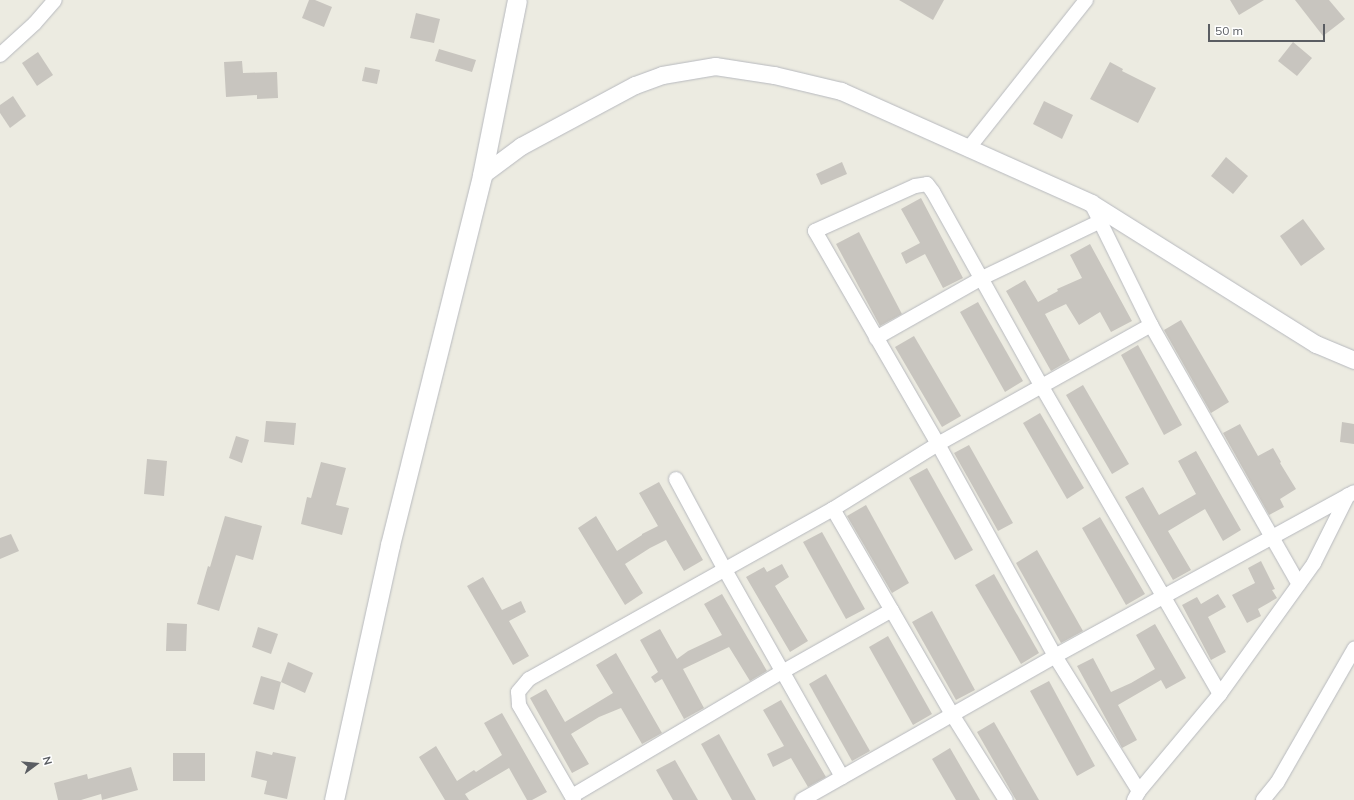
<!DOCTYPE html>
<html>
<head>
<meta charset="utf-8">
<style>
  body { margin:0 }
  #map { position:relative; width:1354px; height:800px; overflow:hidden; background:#ecebe1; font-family:Mulish,sans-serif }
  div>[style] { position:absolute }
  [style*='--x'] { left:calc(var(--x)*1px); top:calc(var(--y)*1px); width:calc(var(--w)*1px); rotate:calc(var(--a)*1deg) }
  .building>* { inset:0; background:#c8c5bf }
  .roads { filter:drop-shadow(0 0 1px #b7b9be) drop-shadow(0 0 1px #b7b9be) }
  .minor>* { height:14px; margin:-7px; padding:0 7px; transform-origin:7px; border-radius:7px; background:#fff }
  .tertiary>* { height:17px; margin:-8.5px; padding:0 8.5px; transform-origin:8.5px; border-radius:8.5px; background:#fff }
  .secondary>* { height:19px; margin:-9.5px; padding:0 9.5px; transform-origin:9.5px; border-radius:9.5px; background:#fff }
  span { translate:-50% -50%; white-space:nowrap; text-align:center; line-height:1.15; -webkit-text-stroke:3px #fff; paint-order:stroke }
  .north { position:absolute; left:16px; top:744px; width:40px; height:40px; -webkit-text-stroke:3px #fff; paint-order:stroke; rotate:74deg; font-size:11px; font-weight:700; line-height:16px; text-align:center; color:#5a5d62 }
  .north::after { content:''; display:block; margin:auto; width:14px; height:18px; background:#5a5d62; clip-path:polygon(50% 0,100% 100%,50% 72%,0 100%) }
  .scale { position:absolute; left:1208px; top:24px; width:117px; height:18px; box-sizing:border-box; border:2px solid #5a5d62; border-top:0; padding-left:5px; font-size:12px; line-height:14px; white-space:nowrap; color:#5a5d62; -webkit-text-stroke:3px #fff; paint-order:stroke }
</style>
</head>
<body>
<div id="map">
  <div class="building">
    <div style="clip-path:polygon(309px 0,315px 0,332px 7px,324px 27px,302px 18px)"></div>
    <div style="clip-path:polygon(899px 0,944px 0,933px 20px)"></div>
    <div style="clip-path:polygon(1230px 0,1264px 0,1239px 15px)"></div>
    <div style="clip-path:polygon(1295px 0,1329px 0,1345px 19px,1323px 36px)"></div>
    <div style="clip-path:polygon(416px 13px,440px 19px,434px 43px,410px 38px)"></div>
    <div style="clip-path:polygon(1293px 42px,1312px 58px,1297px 76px,1278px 61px)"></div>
    <div style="clip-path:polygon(439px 49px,476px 60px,472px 72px,435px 61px)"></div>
    <div style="clip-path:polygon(38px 52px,53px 75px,37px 86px,22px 63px)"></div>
    <div style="clip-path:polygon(242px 61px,243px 73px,277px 72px,278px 98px,257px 99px,257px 95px,226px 97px,224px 62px)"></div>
    <div style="clip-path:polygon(1110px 62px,1123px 69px,1122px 71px,1156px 88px,1138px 123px,1090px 99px)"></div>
    <div style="clip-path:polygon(365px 67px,380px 70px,377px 84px,362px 81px)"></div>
    <div style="clip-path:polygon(13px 96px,26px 116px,10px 128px,0 113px,0 105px)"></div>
    <div style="clip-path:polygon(1044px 101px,1073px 115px,1062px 139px,1033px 124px)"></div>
    <div style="clip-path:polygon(1226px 157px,1248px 176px,1233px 194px,1211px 176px)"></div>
    <div style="clip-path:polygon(842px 162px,847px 174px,821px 185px,816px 174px)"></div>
    <div style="clip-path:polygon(921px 198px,963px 278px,943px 288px,925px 254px,906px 264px,901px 253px,920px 243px,901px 209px)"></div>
    <div style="clip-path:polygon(1303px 219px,1325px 249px,1301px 266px,1280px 236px)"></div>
    <div style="clip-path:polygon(859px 232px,902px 314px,880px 326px,836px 244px)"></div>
    <div style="clip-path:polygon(1090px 244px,1132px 321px,1111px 332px,1100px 312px,1079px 325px,1066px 304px,1045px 314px,1070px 360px,1051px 371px,1006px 291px,1025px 280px,1038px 302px,1058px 291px,1057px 289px,1082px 278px,1070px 255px)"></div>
    <div style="clip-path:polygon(978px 302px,1023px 381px,1005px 392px,960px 312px)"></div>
    <div style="clip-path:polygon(1181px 320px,1229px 402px,1211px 413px,1164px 330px)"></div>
    <div style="clip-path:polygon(914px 336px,961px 416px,942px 427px,895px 347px)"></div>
    <div style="clip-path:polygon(1138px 345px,1182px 425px,1164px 435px,1121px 355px)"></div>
    <div style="clip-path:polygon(1083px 385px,1129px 464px,1112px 474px,1066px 395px)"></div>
    <div style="clip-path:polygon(1040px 413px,1084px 488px,1067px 499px,1023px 423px)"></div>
    <div style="clip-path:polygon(266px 421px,296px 423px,294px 445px,264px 442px)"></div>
    <div style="clip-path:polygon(1342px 422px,1354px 424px,1354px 444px,1340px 442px)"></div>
    <div style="clip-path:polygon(1240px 424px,1258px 456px,1273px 448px,1281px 462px,1280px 463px,1296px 489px,1280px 499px,1284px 507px,1269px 515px,1223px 433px)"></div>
    <div style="clip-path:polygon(236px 436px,249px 440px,242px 463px,229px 458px)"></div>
    <div style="clip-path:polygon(969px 445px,1013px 523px,998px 531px,954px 453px)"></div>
    <div style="clip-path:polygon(1196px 451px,1241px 530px,1223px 541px,1205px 509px,1168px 531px,1191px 570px,1173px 580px,1125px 497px,1143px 487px,1159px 515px,1196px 494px,1178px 461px)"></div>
    <div style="clip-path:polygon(147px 459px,167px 461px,164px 496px,144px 494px)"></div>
    <div style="clip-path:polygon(321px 462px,346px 468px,336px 505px,349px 508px,342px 535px,301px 524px,307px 497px,311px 498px)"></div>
    <div style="clip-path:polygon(927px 468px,973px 550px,955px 560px,909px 478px)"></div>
    <div style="clip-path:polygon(659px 482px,703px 560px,684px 571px,666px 540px,650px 548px,625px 564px,643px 593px,625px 605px,578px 528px,596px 516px,617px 551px,642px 535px,642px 534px,658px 526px,639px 493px)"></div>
    <div style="clip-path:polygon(866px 505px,909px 583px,892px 593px,847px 516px)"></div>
    <div style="clip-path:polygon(225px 516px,262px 526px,253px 560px,236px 555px,219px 611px,197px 604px,208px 566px,210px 567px)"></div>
    <div style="clip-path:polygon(1100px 517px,1145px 594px,1126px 605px,1082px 528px)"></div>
    <div style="clip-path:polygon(822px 532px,865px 609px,846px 619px,803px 542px)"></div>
    <div style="clip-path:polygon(11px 534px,19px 551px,0 559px,0 538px)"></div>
    <div style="clip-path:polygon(1037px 550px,1083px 631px,1061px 643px,1016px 563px)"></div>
    <div style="clip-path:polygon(1261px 561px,1275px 589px,1272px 590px,1277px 598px,1258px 609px,1261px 616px,1247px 623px,1232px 595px,1255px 583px,1248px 568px)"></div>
    <div style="clip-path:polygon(782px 564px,789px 577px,775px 586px,808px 641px,790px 652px,746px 577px,764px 567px,767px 572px)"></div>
    <div style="clip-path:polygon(994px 574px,1039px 653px,1021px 664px,975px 585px)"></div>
    <div style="clip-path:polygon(483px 577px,502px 610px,521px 601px,526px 612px,509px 621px,529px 656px,513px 665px,467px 586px)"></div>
    <div style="clip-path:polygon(722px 594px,767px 671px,750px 681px,729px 647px,683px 669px,704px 708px,684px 719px,662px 679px,655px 683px,651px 677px,658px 672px,640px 640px,660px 629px,677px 659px,688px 651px,722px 635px,704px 604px)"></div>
    <div style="clip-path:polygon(1218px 594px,1226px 607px,1208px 617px,1226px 652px,1211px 660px,1182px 605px,1197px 597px,1201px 604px)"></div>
    <div style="clip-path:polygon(932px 611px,975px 690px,956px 700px,912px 622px)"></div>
    <div style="clip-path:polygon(167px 623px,187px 624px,186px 651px,166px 651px)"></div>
    <div style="clip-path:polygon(1155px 624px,1186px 678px,1166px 689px,1161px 680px,1118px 705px,1137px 740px,1122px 748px,1077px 666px,1093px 658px,1111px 692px,1131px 683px,1155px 669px,1136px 635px)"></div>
    <div style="clip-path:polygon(258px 627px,278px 634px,271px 654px,252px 647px)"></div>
    <div style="clip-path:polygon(888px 636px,932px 714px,913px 725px,869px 647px)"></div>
    <div style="clip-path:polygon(616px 653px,662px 733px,642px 744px,621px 708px,599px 717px,571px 734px,589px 764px,572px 773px,530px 698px,546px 689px,565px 722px,613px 693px,596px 665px)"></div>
    <div style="clip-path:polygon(288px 662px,313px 673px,305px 693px,281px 682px)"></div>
    <div style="clip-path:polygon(826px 674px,870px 751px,852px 761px,809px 684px)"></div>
    <div style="clip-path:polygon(261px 676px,281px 682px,274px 710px,253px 704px)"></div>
    <div style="clip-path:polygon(1049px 681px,1095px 766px,1077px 776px,1030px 691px)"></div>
    <div style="clip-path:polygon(781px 700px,826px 777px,808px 787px,791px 758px,773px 767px,767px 754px,784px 746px,763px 710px)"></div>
    <div style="clip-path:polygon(502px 713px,547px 792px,532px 800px,527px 800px,509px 768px,465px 794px,469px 800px,445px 800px,419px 757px,436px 746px,457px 781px,474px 770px,476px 772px,502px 755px,484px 723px)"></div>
    <div style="clip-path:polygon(994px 722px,1039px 800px,1016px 800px,977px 732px)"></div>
    <div style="clip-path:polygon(719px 734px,756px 800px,732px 800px,701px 744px)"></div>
    <div style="clip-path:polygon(950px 748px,980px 800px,956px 800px,932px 759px)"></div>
    <div style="clip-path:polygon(256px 751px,272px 755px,273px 752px,296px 757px,287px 799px,264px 794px,267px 781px,251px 777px)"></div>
    <div style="clip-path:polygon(173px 753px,205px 753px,205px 781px,173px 781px)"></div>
    <div style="clip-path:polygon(675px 760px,698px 800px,673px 800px,656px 770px)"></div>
    <div style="clip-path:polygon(131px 767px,138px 790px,102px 800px,101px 794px,81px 800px,58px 800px,54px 783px,87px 774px,88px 779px)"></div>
  </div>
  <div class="roads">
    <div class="minor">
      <div style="--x:0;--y:55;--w:47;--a:-42.4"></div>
      <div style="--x:35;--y:23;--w:30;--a:-49"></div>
      <div style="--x:968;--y:149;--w:190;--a:-51.6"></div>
      <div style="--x:1091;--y:203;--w:136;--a:63.8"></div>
      <div style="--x:1151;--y:325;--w:298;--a:60.3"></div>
      <div style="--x:876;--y:338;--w:122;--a:-29.5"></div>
      <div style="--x:982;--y:278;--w:130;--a:-25.6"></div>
      <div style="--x:676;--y:479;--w:103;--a:61.7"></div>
      <div style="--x:725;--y:570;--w:238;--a:60.5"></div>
      <div style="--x:833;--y:509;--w:239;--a:59.9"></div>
      <div style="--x:953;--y:716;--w:99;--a:57.8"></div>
      <div style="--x:1139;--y:791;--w:159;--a:-121.9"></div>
      <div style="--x:1055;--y:656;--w:242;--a:-118.9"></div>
      <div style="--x:938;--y:444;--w:246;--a:-120"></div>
      <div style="--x:815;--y:231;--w:110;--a:-24.2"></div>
      <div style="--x:915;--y:186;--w:12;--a:-9"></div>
      <div style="--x:927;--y:184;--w:10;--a:53"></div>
      <div style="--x:933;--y:192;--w:223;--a:60.8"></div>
      <div style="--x:1042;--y:387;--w:355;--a:59.9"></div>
      <div style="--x:572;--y:796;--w:244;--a:-30.6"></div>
      <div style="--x:782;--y:672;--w:126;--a:-29.4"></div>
      <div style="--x:574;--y:800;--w:110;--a:-120.1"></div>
      <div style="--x:519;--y:705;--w:13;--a:-94"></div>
      <div style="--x:518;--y:692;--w:17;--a:-50"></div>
      <div style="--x:529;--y:679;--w:348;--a:-29.2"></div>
      <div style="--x:833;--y:509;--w:123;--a:-31.8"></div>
      <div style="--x:938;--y:444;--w:244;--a:-29.2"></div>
      <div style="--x:802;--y:800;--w:291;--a:-29.6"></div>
      <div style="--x:1055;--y:656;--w:341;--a:-28.7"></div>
      <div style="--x:1134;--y:800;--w:10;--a:-61"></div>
      <div style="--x:1139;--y:791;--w:126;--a:-50.1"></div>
      <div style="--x:1220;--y:694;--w:161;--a:-54.3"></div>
      <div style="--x:1314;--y:563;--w:76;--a:-63.4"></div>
      <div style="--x:1263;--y:800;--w:22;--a:-51"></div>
      <div style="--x:1277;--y:783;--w:155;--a:-60.1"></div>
    </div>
    <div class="tertiary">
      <div style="--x:482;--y:175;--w:49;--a:-36.6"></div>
      <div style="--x:521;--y:146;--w:129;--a:-28.2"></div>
      <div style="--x:635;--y:85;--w:29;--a:-20"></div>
      <div style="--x:662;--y:75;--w:54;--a:-9.6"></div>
      <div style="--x:715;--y:66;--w:60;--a:8.7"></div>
      <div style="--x:774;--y:75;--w:69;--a:13.4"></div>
      <div style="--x:841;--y:91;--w:274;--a:24.1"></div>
      <div style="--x:1091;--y:203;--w:266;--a:32.1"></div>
      <div style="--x:1316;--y:344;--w:41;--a:22.8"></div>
    </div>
    <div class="secondary">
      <div style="--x:334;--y:800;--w:261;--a:-77.6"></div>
      <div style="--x:390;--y:545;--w:381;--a:-76"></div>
      <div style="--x:482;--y:175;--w:178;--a:-78.7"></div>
    </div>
  </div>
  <div class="north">N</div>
  <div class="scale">50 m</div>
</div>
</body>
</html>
